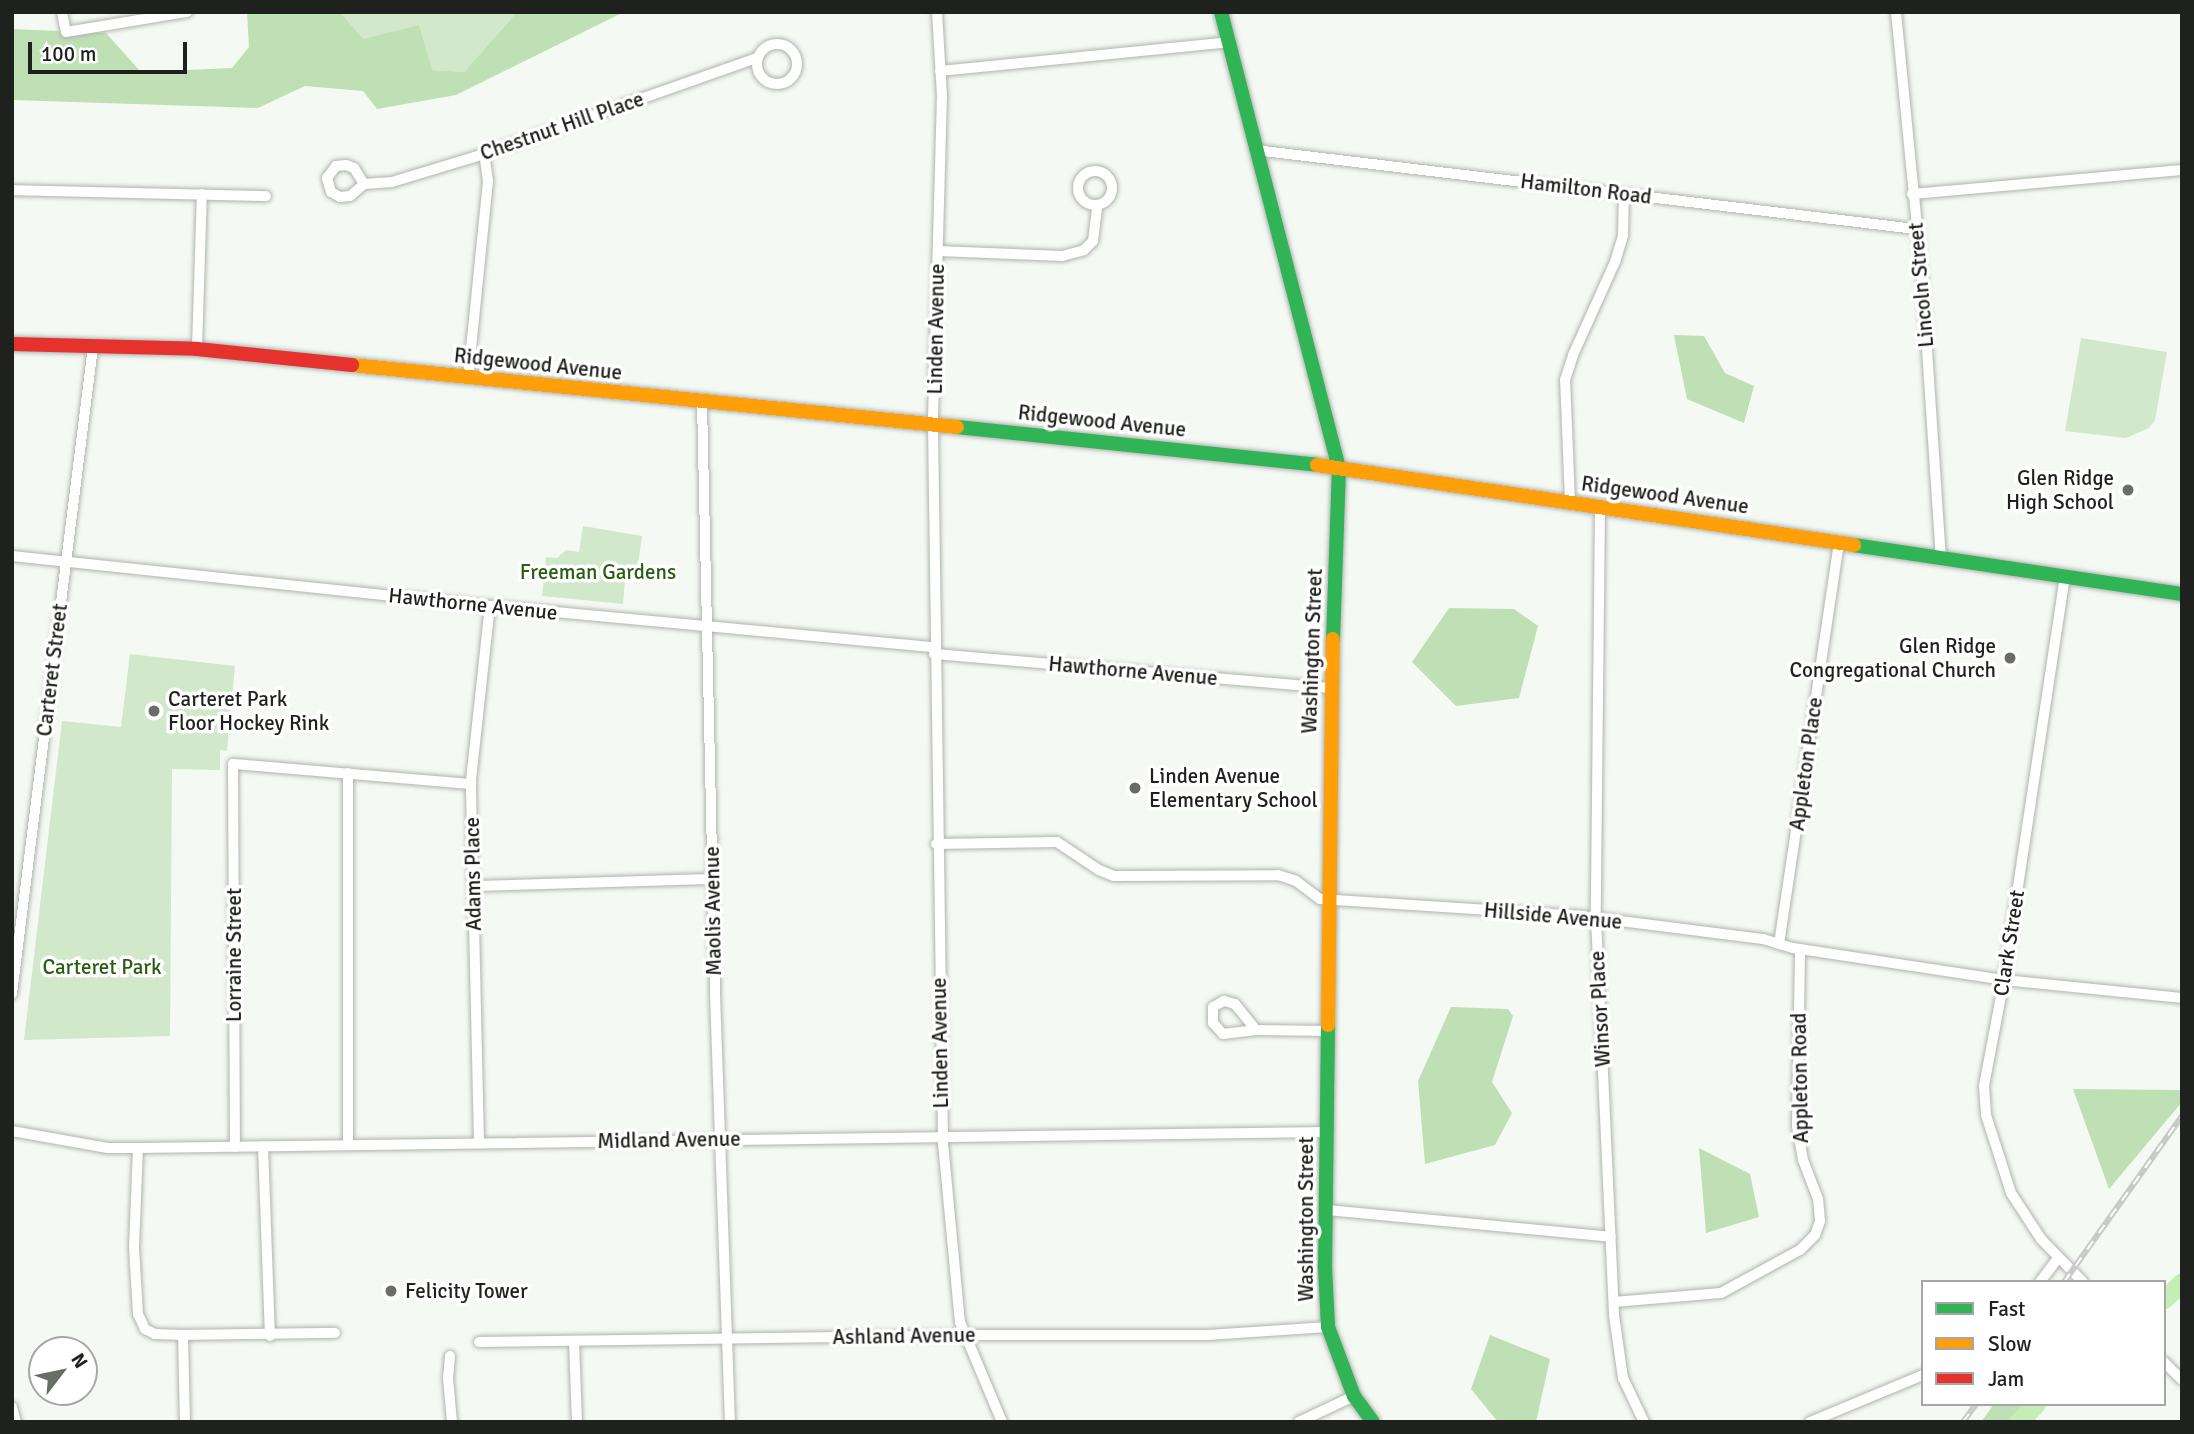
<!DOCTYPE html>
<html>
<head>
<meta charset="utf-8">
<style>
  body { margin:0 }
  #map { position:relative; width:2194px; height:1434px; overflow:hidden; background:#f4f9f3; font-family:Signika,sans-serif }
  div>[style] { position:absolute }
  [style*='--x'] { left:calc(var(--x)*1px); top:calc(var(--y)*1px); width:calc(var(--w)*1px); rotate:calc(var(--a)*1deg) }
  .green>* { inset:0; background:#d1e8ca }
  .forest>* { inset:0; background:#bfe0b4 }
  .river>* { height:19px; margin:-9.5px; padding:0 9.5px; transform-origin:9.5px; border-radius:9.5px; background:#c5eeb7 }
  .roads { filter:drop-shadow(0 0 2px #b0b3af) drop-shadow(0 0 2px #b0b3af) }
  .street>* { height:10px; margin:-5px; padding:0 5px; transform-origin:5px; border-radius:5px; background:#fdfefd }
  .street>.ring { margin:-5px; padding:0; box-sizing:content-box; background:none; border:10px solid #fdfefd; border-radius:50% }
  .fast>* { height:14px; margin:-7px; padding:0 7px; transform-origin:7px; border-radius:7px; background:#30b455 }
  .slow>* { height:14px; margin:-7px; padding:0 7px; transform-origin:7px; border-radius:7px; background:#ff9f0a }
  .jam>* { height:14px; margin:-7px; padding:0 7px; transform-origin:7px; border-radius:7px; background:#e5322d }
  .rail>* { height:6px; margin-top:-3px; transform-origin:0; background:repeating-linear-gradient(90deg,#fff 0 10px,#c8c9c8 0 20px); box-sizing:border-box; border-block:2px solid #c8c9c8 }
  .dots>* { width:19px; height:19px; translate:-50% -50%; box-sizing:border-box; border:4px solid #fff; border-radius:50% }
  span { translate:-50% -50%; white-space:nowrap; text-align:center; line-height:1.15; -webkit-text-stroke:7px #fff; paint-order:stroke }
  .street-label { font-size:21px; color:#1e211d }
  .poi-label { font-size:21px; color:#1e211d }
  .right { translate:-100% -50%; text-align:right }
  .left { translate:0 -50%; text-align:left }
  .park-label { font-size:21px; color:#295d12 }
  .frame { position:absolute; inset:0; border:14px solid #1e211d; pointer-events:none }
  .legend { position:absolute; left:1921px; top:1280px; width:245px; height:126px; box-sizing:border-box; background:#fff; border:2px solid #a5a6a5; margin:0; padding:9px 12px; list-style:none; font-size:21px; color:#1e211d }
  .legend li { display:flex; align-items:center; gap:14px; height:35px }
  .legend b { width:35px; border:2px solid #a5a6a5 }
  .north { position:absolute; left:28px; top:1336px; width:70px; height:70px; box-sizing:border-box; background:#fff; border:2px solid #a5a6a5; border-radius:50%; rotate:58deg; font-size:19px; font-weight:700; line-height:28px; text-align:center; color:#1e211d }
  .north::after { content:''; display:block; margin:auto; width:24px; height:32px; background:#696d68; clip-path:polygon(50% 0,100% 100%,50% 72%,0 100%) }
  .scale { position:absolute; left:28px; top:42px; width:159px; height:32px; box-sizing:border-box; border:4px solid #1e211d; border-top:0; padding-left:9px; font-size:21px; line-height:24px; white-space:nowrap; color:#1e211d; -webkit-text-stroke:5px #fff; paint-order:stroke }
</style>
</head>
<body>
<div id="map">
  <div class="green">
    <div style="clip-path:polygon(340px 12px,517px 12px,464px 72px,432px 70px,362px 39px)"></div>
    <div style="clip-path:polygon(2081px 338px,2167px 352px,2155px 420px,2149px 428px,2126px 438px,2065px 431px)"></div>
    <div style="clip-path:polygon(583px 526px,642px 536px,638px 565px,646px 571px,641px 578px,633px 576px,625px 580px,623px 604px,542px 596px,546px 557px,557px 558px,566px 550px,579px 552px)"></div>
    <div style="clip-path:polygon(130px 654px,235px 666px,227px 751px,220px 750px,220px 770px,172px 769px,170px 1036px,24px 1040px,62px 721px,121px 727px)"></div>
  </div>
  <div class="forest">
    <div style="clip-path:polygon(247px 12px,340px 12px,363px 39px,419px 25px,432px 70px,464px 72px,517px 12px,624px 12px,456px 95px,377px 109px,363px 91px,305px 86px,258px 108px,12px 100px,12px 29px,106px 33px,141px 72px,232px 68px,249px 47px)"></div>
    <div style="clip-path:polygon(1674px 335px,1704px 336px,1725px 373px,1754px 386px,1744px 423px,1687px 399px)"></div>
    <div style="clip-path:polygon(1449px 608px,1514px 609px,1538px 626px,1519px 698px,1456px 706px,1412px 662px)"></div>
    <div style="clip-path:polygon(1451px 1007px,1508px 1009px,1513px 1016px,1492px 1082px,1512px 1113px,1495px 1145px,1425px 1164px,1418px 1081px)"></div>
    <div style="clip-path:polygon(2073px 1089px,2182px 1090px,2182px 1102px,2109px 1189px)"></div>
    <div style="clip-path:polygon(1699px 1148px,1750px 1174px,1759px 1217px,1706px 1233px)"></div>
    <div style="clip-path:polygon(1490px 1335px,1550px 1359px,1536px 1422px,1498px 1422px,1471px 1389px)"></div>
    <div style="clip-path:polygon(1994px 1404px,2040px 1404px,2023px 1422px,1981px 1422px)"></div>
  </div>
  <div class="river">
    <div style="--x:2164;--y:1299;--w:25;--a:-43"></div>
    <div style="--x:2018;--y:1422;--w:25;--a:-45"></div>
  </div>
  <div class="roads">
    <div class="street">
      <div style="--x:62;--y:12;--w:20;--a:79"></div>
      <div style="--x:66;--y:32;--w:123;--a:-9.4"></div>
      <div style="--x:937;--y:12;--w:83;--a:86.6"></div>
      <div style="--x:942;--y:95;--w:330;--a:91.6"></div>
      <div style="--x:933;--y:425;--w:718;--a:89.2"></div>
      <div style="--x:943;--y:1143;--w:180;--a:84.6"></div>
      <div style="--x:960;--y:1322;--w:108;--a:67.2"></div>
      <div style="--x:1896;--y:12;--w:278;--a:84.4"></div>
      <div style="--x:1923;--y:289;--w:270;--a:86.2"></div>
      <div class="ring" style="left:757px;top:44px;width:30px;height:30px"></div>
      <div style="--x:940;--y:71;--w:290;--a:-5.7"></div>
      <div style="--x:1255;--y:150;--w:666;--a:6.82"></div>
      <div style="--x:346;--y:165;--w:9;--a:21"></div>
      <div style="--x:354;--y:168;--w:19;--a:58"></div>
      <div style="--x:364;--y:184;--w:18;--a:139"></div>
      <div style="--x:350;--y:196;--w:10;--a:174"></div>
      <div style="--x:340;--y:197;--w:10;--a:-151"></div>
      <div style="--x:331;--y:192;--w:15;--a:-106"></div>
      <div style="--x:327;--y:178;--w:15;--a:-53"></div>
      <div style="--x:336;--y:166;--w:10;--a:-6"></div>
      <div class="ring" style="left:1078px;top:171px;width:24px;height:24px"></div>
      <div style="--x:364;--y:184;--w:28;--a:-4"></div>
      <div style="--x:392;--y:182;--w:96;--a:-16.9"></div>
      <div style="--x:484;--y:154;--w:289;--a:-19.4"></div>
      <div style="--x:12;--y:190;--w:254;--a:1.4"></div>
      <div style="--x:1912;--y:194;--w:271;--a:-5.1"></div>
      <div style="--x:938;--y:251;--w:124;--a:2.3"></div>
      <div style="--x:1062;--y:256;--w:23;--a:-15"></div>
      <div style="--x:1084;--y:250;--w:13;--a:-45"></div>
      <div style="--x:1093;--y:241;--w:34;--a:-83"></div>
      <div style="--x:197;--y:349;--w:155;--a:-88.2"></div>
      <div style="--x:468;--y:378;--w:198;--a:-84.2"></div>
      <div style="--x:488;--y:181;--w:27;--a:-98"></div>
      <div style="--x:702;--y:401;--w:593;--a:88.74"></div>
      <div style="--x:715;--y:994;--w:428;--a:88"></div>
      <div style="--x:1570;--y:502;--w:122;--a:-92.3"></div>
      <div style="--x:1565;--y:380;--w:26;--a:-72"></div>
      <div style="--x:1573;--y:355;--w:102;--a:-65.7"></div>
      <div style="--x:1615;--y:262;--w:28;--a:-73"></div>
      <div style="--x:1623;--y:235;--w:41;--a:-88.6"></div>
      <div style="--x:1600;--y:507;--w:411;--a:90.6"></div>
      <div style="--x:1596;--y:918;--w:397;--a:87.4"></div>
      <div style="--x:1614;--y:1315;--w:64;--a:81.9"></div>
      <div style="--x:1623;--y:1378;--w:49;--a:64.5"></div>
      <div style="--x:12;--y:556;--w:481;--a:6"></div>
      <div style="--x:490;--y:606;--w:446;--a:5.3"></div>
      <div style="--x:2065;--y:576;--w:409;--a:98.6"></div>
      <div style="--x:2004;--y:980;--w:108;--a:100.7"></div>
      <div style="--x:1984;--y:1086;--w:29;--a:86"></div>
      <div style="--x:1986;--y:1115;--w:82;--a:72.2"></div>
      <div style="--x:2011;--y:1193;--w:55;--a:56.9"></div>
      <div style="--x:2041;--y:1239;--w:60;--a:45.7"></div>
      <div style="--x:934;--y:654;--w:399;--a:4.9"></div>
      <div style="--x:348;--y:773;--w:372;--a:90"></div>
      <div style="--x:936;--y:844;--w:121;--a:-0.9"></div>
      <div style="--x:1057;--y:842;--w:50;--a:33.7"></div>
      <div style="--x:1099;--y:870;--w:16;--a:22"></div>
      <div style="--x:1114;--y:876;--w:164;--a:-0.3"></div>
      <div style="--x:1278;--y:875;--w:19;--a:18"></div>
      <div style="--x:1296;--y:881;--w:30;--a:37"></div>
      <div style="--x:1320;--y:899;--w:262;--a:3.7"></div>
      <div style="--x:1581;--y:916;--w:183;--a:7.2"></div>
      <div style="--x:1763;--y:939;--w:31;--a:17"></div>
      <div style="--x:1793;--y:948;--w:213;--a:8.6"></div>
      <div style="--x:2004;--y:980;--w:179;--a:5.8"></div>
      <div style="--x:474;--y:886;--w:239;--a:-1.7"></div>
      <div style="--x:1779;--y:944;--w:406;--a:-81.5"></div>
      <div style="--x:12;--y:994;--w:653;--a:-82.87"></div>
      <div style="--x:1256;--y:1030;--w:33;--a:173"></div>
      <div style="--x:1223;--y:1034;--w:15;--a:-132"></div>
      <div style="--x:1213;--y:1023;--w:16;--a:-90"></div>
      <div style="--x:1213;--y:1007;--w:13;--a:-29"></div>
      <div style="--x:1224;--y:1001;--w:11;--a:15"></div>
      <div style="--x:1235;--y:1004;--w:33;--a:51"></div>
      <div style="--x:1256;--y:1030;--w:73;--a:0.8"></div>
      <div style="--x:12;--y:1131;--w:97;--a:10.1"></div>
      <div style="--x:107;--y:1148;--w:31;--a:0"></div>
      <div style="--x:138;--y:1148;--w:1189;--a:-0.77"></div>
      <div style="--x:479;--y:1143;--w:363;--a:-91.3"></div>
      <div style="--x:471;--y:780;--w:175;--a:-83.8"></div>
      <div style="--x:263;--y:1146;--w:190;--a:87.9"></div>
      <div style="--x:235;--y:1147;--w:383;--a:-90.3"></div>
      <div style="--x:233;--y:764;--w:239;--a:4.8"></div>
      <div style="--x:138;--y:1148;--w:99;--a:92.3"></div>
      <div style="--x:134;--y:1247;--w:67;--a:86.6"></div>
      <div style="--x:138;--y:1314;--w:17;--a:65"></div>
      <div style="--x:145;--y:1329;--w:11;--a:27"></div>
      <div style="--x:155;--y:1334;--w:28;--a:2"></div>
      <div style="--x:183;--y:1335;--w:152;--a:-0.8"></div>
      <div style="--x:1327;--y:1210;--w:285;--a:5.4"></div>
      <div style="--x:2040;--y:1282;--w:30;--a:-53"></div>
      <div style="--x:1614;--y:1302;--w:107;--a:-4.8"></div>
      <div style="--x:1721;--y:1293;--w:90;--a:-28.6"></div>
      <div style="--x:1800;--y:1250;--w:21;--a:-45"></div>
      <div style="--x:1815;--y:1235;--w:15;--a:-70"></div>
      <div style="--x:1820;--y:1221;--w:22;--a:-95"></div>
      <div style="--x:1818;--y:1199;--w:42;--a:-111"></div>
      <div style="--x:1803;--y:1160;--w:35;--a:-100"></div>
      <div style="--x:1797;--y:1126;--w:177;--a:-89"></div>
      <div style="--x:183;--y:1335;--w:87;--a:88.7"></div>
      <div style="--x:574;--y:1341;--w:81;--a:87.9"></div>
      <div style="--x:479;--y:1342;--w:487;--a:-0.8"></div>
      <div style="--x:966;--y:1335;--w:242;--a:0"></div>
      <div style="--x:1208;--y:1335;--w:120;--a:-3.8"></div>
      <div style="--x:450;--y:1356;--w:22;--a:95"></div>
      <div style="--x:448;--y:1378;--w:44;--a:84.8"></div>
      <div style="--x:2164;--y:1362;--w:25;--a:45"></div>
      <div style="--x:12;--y:1407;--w:16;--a:75"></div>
      <div style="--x:1299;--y:1422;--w:61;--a:-25.3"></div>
      <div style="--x:1810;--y:1422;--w:122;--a:-22.6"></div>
    </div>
    <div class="fast">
      <div style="--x:1221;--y:12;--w:471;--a:75.5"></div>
      <div style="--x:1339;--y:468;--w:171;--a:92"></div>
      <div style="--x:957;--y:427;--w:362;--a:6"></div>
      <div style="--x:1854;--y:545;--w:332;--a:8.5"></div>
      <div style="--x:1328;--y:1025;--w:242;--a:90.7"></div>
      <div style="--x:1325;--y:1267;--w:60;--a:87.1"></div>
      <div style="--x:1328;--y:1327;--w:74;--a:69.4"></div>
      <div style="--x:1354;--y:1396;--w:32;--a:54"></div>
    </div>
    <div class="slow">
      <div style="--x:352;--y:365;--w:608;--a:5.85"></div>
      <div style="--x:1317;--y:465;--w:543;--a:8.47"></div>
      <div style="--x:1328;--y:1025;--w:386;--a:-89.3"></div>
    </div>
    <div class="jam">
      <div style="--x:12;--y:344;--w:185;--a:1.5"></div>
      <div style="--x:197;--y:349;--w:156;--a:5.9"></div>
    </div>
  </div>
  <div class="rail">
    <div style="--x:2064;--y:1282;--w:204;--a:-54.6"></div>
    <div style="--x:1963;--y:1422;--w:22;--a:-54"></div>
  </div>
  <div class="dots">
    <div style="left:2128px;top:490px;background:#696d68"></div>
    <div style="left:2010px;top:658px;background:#696d68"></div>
    <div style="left:154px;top:711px;background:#696d68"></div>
    <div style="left:1135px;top:788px;background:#696d68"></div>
    <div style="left:391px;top:1291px;background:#696d68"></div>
  </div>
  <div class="street-label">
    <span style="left:562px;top:126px;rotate:-19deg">Chestnut Hill Place</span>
    <span style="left:1586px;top:189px;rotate:7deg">Hamilton Road</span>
    <span style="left:1921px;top:285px;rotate:-95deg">Lincoln Street</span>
    <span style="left:936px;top:329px;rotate:-89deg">Linden Avenue</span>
    <span style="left:538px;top:364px;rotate:6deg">Ridgewood Avenue</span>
    <span style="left:1102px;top:421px;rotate:6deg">Ridgewood Avenue</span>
    <span style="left:1665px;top:495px;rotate:8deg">Ridgewood Avenue</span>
    <span style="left:473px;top:604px;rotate:6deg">Hawthorne Avenue</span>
    <span style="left:1312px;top:651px;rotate:-88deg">Washington Street</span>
    <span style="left:52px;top:670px;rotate:-83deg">Carteret Street</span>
    <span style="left:1133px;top:671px;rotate:5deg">Hawthorne Avenue</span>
    <span style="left:1806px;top:764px;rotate:-82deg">Appleton Place</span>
    <span style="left:473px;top:874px;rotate:-91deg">Adams Place</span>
    <span style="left:713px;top:911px;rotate:-91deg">Maolis Avenue</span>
    <span style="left:1553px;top:916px;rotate:5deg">Hillside Avenue</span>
    <span style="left:2009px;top:943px;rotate:-81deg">Clark Street</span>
    <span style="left:234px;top:955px;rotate:-90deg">Lorraine Street</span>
    <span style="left:1600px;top:1009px;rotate:-93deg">Winsor Place</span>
    <span style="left:940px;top:1043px;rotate:-91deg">Linden Avenue</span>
    <span style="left:1800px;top:1078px;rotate:-91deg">Appleton Road</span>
    <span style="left:669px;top:1140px;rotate:-1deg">Midland Avenue</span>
    <span style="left:1306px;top:1219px;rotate:-90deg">Washington Street</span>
    <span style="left:904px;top:1336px;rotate:-1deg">Ashland Avenue</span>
  </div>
  <div class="poi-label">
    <span class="right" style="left:2114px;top:490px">Glen Ridge<br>High School</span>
    <span class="right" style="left:1996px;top:658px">Glen Ridge<br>Congregational Church</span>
    <span class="left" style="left:168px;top:711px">Carteret Park<br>Floor Hockey Rink</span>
    <span class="left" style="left:1149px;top:788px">Linden Avenue<br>Elementary School</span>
    <span class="left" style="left:405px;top:1291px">Felicity Tower</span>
  </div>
  <div class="park-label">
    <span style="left:598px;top:572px">Freeman Gardens</span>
    <span style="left:102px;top:967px">Carteret Park</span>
  </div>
  <div class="frame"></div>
  <ul class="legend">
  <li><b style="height:9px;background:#30b455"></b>Fast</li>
  <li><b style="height:9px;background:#ff9f0a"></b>Slow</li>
  <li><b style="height:9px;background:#e5322d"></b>Jam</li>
  </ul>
  <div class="north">N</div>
  <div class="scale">100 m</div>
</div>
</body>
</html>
